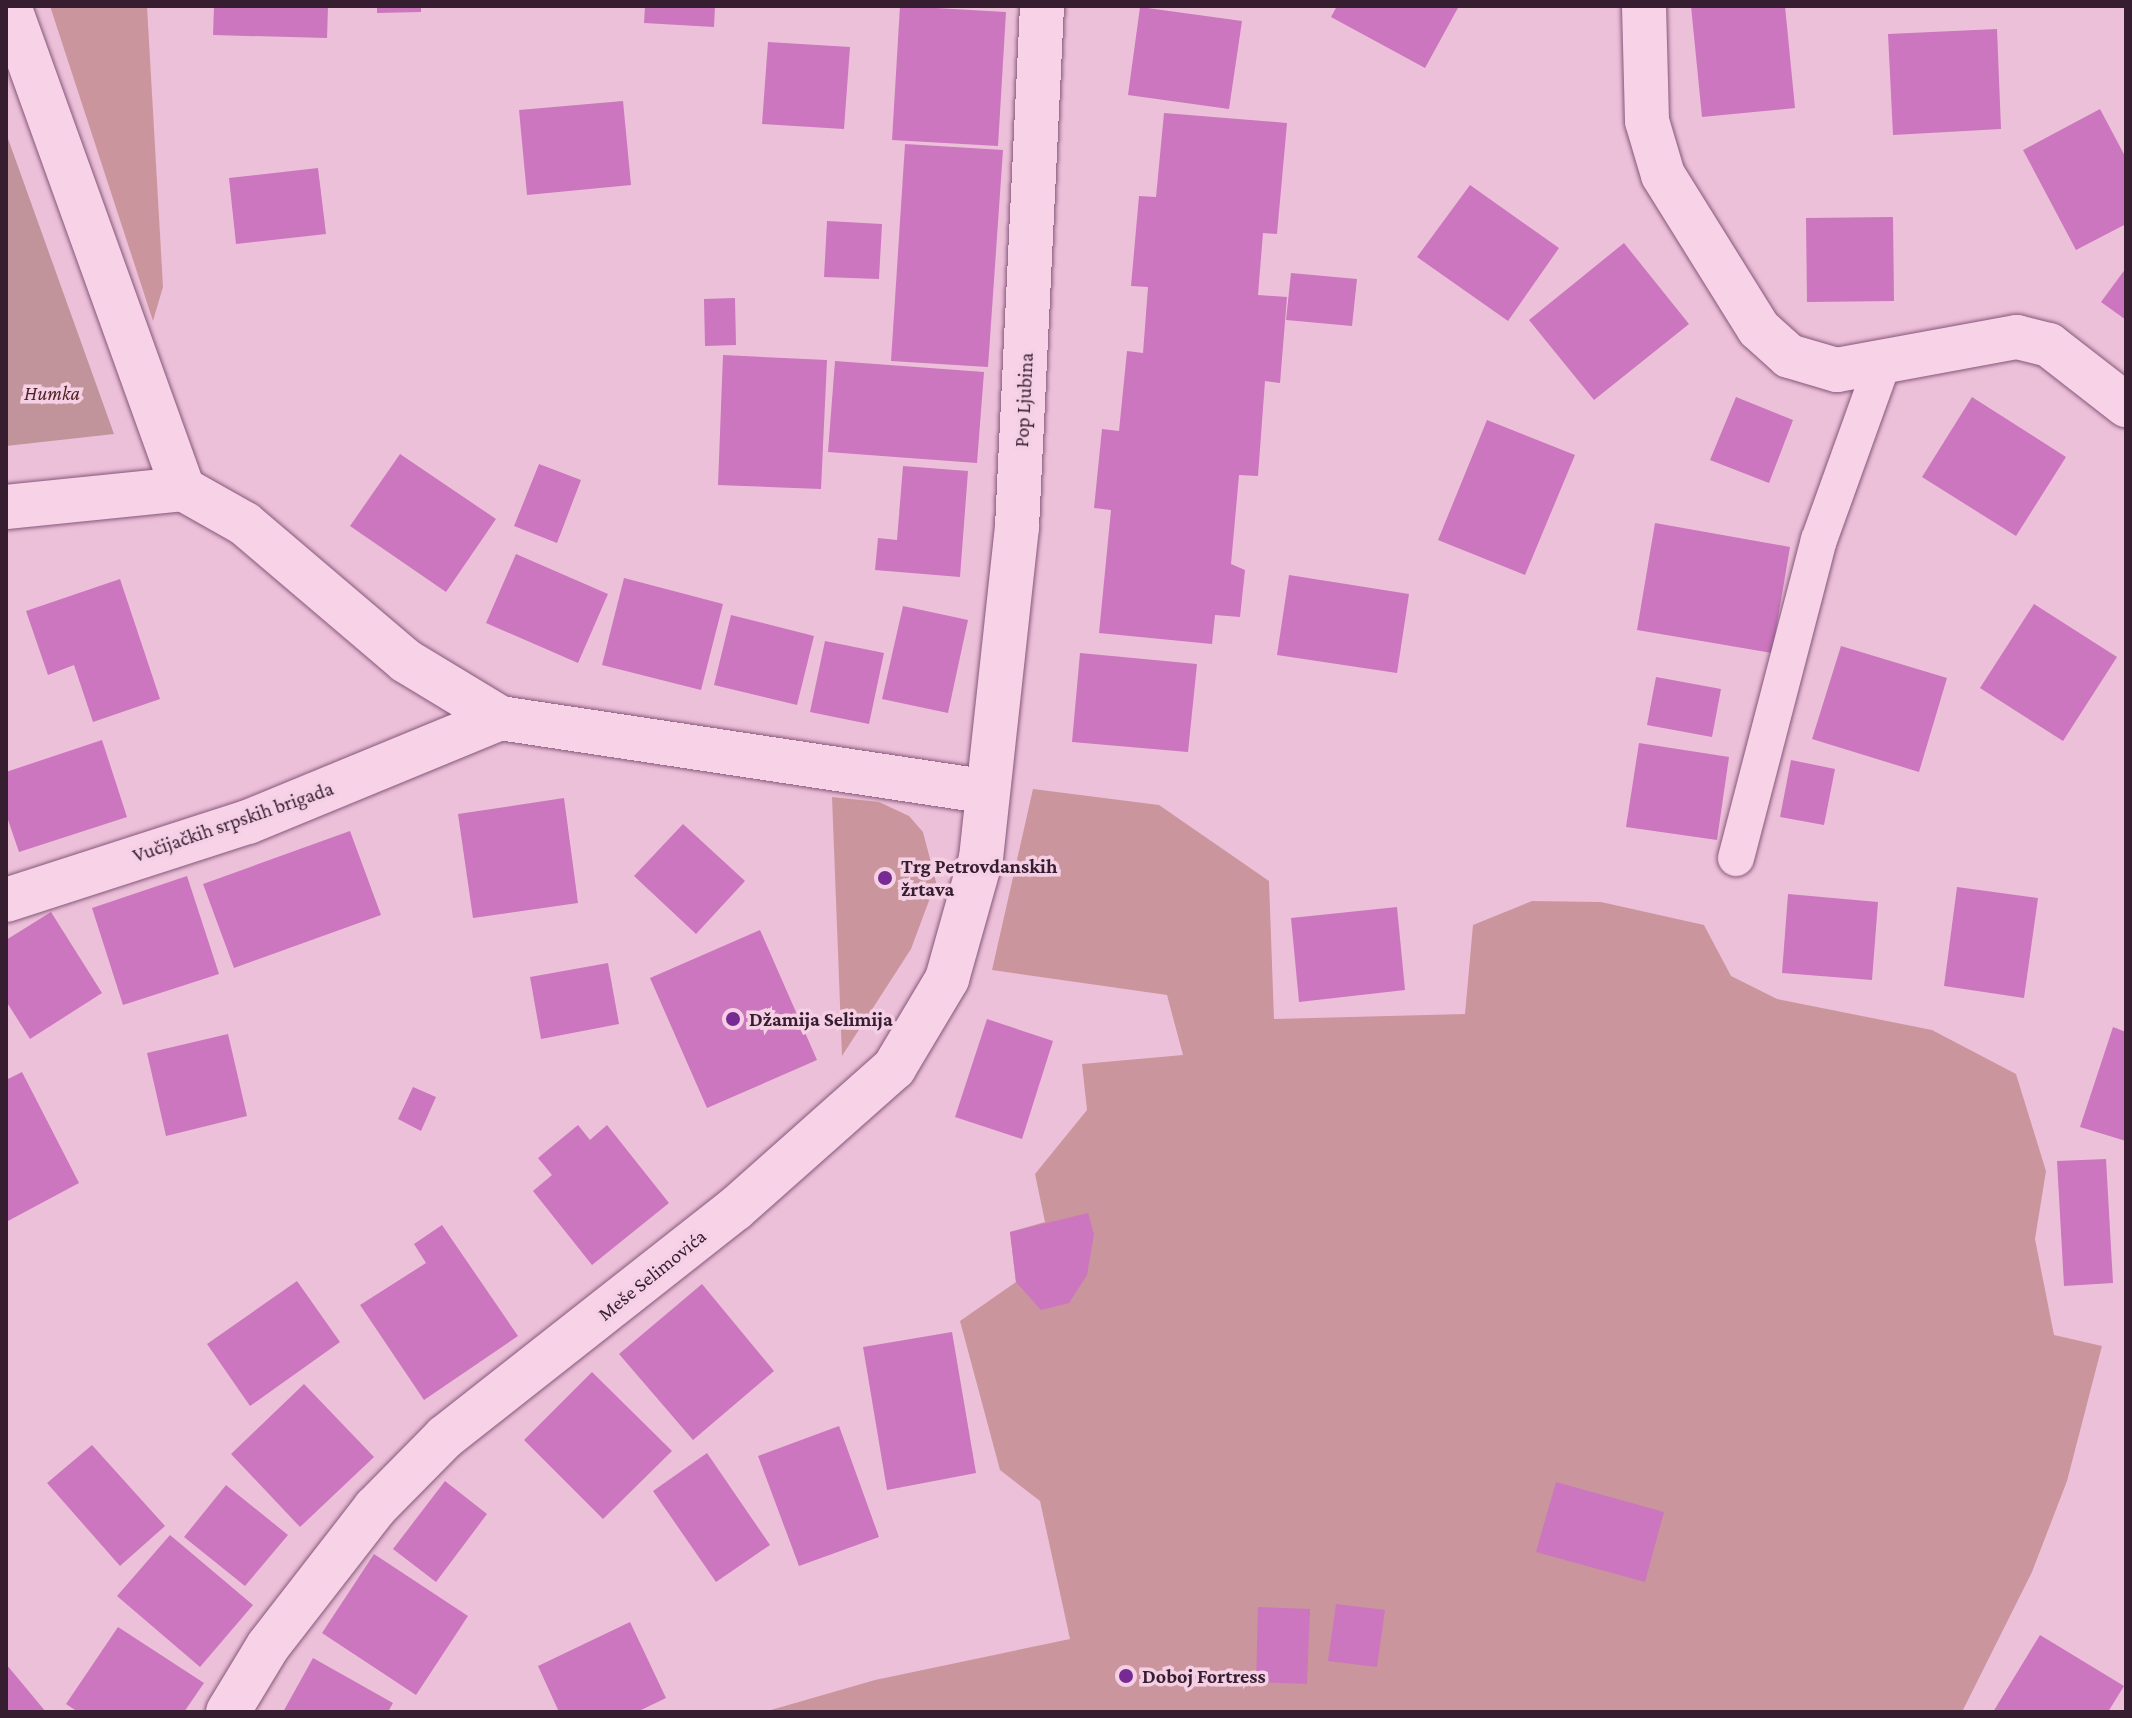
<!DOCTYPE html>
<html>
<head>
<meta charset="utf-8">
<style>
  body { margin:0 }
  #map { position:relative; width:2132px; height:1718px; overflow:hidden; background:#edc0da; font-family:"Crimson Pro",serif }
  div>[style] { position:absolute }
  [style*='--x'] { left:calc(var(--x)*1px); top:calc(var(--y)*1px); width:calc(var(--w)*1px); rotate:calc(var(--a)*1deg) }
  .green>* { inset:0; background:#cb959d }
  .cemetery>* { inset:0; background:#c0949a }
  .building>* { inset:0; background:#cb76be }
  .roads { filter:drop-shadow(0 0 2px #86587a) drop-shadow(0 0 2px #86587a) }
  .service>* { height:36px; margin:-18px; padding:0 18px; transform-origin:18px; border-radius:18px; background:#f8d3e8 }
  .minor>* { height:44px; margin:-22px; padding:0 22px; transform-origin:22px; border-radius:22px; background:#f8d3e8 }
  .dots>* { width:22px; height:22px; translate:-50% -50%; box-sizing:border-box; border:4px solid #f5d0e4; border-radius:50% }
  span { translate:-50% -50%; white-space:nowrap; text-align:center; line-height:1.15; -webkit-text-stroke:7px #f5d0e4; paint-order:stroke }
  .park-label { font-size:20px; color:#522324; font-style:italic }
  .street-label { font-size:20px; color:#361d30 }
  .poi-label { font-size:20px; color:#361d30; font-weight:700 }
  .left { translate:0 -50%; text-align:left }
  .frame { position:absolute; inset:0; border:8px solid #361d30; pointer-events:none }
</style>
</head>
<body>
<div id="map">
  <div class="green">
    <div style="clip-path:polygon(50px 6px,147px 6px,163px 287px,153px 321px)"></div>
    <div style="clip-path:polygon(1033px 789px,1159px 805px,1269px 881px,1274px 1019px,1465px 1014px,1473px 925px,1532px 901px,1601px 902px,1704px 925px,1731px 976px,1777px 999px,1932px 1030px,2016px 1074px,2046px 1171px,2035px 1239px,2054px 1335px,2102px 1346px,2067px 1481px,2032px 1572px,1962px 1712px,764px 1712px,875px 1680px,1070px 1639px,1040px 1501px,1000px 1470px,960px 1321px,1016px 1282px,1010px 1232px,1045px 1222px,1035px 1174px,1087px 1110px,1082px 1064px,1183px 1055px,1167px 995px,992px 970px)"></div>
    <div style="clip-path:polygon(832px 797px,879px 802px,909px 816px,923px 832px,936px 882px,911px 949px,842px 1056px)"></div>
  </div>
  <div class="cemetery">
    <div style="clip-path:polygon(6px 133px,114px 434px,6px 446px)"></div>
  </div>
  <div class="building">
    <div style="clip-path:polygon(214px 6px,328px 6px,327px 38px,213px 35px)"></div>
    <div style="clip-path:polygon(377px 6px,421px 6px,421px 12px,377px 13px)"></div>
    <div style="clip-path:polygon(645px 6px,715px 6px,714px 27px,644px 23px)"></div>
    <div style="clip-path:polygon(900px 6px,1006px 12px,998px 146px,892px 140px)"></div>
    <div style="clip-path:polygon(1337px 6px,1459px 6px,1425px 68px,1331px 17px)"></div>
    <div style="clip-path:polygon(1691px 6px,1785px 6px,1795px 108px,1702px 117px)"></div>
    <div style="clip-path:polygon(1140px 7px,1242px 21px,1229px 109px,1128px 95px)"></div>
    <div style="clip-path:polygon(1997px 29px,2001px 129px,1893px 135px,1888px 34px)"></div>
    <div style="clip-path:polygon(768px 42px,850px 47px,844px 129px,762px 124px)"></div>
    <div style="clip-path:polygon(623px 101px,631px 185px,527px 195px,519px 110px)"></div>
    <div style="clip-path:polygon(2100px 109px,2126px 158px,2126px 224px,2076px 250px,2023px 150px)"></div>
    <div style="clip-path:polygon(1164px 113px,1287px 123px,1277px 234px,1263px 233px,1258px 295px,1287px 297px,1280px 383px,1265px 381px,1258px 476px,1239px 475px,1231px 564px,1245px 570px,1240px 617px,1215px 615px,1212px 644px,1099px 633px,1111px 510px,1094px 508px,1102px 429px,1119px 431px,1127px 351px,1143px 353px,1148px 287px,1131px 286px,1139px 196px,1156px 197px)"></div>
    <div style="clip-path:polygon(905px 144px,1003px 150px,988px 367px,891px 361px)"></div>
    <div style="clip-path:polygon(318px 168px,326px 234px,236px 244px,229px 178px)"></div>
    <div style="clip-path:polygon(1470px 185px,1559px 248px,1508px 321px,1417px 257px)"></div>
    <div style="clip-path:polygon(1893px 217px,1894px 301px,1807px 302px,1806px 218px)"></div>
    <div style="clip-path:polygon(827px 221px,882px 224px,879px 279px,824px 277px)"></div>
    <div style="clip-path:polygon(1624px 243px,1689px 324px,1594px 400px,1529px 320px)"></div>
    <div style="clip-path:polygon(2126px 268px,2126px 320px,2101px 302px)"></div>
    <div style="clip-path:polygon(1291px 273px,1357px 279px,1352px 326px,1286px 320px)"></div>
    <div style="clip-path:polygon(735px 298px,736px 345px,705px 346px,704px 299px)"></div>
    <div style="clip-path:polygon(723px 355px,827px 360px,821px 489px,718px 485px)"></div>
    <div style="clip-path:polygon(835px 361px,984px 372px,977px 463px,828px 452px)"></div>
    <div style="clip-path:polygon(1736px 397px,1793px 420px,1769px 483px,1710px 460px)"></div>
    <div style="clip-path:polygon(1972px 397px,2066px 457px,2016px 536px,1922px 477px)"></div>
    <div style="clip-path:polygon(1487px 420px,1575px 455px,1525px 575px,1438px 540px)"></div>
    <div style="clip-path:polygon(400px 454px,496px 519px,446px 592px,350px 526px)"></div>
    <div style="clip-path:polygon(539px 464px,581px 480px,557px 543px,514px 526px)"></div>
    <div style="clip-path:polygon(903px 466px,968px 471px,960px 577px,875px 570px,878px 538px,897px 540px)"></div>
    <div style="clip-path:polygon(1655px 523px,1790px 547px,1772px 653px,1637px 630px)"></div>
    <div style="clip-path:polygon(516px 554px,608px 594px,578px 663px,486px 623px)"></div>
    <div style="clip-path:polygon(1289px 575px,1409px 594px,1397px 673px,1277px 655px)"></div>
    <div style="clip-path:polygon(624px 578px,723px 604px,701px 690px,602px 665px)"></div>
    <div style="clip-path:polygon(120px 579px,160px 699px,93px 722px,74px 665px,48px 675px,26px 611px)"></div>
    <div style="clip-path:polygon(2034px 604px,2117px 657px,2063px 741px,1980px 688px)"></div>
    <div style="clip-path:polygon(903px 606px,968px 620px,948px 713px,882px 699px)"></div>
    <div style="clip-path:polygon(731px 615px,814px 636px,797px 705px,714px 685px)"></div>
    <div style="clip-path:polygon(825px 641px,884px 653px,869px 724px,810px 712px)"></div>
    <div style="clip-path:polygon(1841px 646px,1947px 678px,1919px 772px,1812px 739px)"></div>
    <div style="clip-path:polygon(1080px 653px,1197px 664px,1188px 752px,1072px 742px)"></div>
    <div style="clip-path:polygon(1656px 677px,1721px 689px,1712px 737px,1647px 725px)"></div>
    <div style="clip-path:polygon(102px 740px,127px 817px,19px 852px,6px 814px,6px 772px)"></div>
    <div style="clip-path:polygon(1639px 743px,1729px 757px,1717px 840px,1626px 827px)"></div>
    <div style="clip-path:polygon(1791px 760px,1835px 769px,1824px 825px,1780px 817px)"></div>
    <div style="clip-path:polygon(564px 798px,578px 903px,473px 918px,458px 814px)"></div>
    <div style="clip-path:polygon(683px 824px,745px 881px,696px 934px,634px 876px)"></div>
    <div style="clip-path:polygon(350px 831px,381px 915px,234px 968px,203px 884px)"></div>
    <div style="clip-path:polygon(187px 876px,219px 974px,123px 1005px,92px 908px)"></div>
    <div style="clip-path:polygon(1957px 887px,2038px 898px,2024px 998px,1944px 986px)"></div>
    <div style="clip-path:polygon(1788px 894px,1878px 902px,1872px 980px,1782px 973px)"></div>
    <div style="clip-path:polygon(1397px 907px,1405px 990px,1299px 1002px,1291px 918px)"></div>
    <div style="clip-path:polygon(51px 912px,102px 993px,30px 1039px,6px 1001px,6px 940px)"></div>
    <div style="clip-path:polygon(760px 930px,817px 1060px,707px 1108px,650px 978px)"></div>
    <div style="clip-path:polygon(608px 963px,619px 1024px,541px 1039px,530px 977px)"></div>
    <div style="clip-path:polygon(987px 1019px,1053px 1041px,1022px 1139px,955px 1117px)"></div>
    <div style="clip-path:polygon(2113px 1027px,2126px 1032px,2126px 1141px,2080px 1127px)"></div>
    <div style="clip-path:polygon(228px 1034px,247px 1116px,166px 1136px,147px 1053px)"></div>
    <div style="clip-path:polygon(22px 1072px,79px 1183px,6px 1222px,6px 1080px)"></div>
    <div style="clip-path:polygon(413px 1087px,436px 1097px,421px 1131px,398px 1119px)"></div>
    <div style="clip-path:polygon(578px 1125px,590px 1140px,607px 1125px,669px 1203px,592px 1265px,533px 1191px,552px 1175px,538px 1158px)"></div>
    <div style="clip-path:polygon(2106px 1159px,2113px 1283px,2064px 1286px,2057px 1161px)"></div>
    <div style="clip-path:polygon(1088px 1213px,1094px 1234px,1087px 1275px,1069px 1303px,1041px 1310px,1016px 1282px,1010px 1232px)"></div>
    <div style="clip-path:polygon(442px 1225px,518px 1336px,424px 1400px,360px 1305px,426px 1263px,414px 1244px)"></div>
    <div style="clip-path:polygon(297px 1281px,340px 1342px,250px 1406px,207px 1344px)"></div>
    <div style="clip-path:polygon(702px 1284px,774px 1371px,693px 1440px,619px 1354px)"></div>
    <div style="clip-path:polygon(952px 1332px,976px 1473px,887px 1490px,863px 1347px)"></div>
    <div style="clip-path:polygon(592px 1372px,672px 1451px,603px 1519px,524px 1440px)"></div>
    <div style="clip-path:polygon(304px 1384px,374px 1457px,300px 1527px,231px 1454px)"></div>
    <div style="clip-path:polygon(839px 1426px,879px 1537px,799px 1566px,758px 1456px)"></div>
    <div style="clip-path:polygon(92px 1445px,165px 1526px,120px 1566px,47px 1483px)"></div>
    <div style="clip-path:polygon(707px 1453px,770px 1545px,716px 1582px,653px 1491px)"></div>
    <div style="clip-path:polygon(445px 1481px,487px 1514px,436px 1582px,393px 1549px)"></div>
    <div style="clip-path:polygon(1556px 1482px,1664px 1512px,1645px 1582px,1536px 1552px)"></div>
    <div style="clip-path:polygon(226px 1485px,288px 1535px,245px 1586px,184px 1537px)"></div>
    <div style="clip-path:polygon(170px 1535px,253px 1605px,200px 1667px,117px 1596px)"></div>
    <div style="clip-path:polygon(374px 1554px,468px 1616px,416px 1695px,322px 1633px)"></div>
    <div style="clip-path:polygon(1336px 1604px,1385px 1610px,1377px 1667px,1328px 1661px)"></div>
    <div style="clip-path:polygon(1258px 1607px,1310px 1609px,1307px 1684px,1256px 1682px)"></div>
    <div style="clip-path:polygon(630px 1622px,666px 1698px,637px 1712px,559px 1712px,538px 1666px)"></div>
    <div style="clip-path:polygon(118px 1627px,204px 1683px,184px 1712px,78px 1712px,66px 1704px)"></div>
    <div style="clip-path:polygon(2040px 1635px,2124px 1686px,2108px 1712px,1993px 1712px)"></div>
    <div style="clip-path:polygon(313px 1658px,393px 1703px,388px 1712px,283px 1712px)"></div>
    <div style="clip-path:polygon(6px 1664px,46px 1712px,6px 1712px)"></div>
  </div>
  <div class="roads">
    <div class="service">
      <div style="--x:1736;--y:858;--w:329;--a:-75.4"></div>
      <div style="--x:1819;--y:540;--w:186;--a:-70.2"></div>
    </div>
    <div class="minor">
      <div style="--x:9;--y:6;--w:513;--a:70.19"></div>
      <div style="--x:1644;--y:6;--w:115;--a:88.5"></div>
      <div style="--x:1647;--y:121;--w:56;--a:73.5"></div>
      <div style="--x:1663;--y:175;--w:181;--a:58.1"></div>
      <div style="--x:1759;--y:329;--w:40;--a:42"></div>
      <div style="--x:1789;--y:356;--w:50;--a:16.3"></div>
      <div style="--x:1837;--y:370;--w:183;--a:-10.4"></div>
      <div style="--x:2017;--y:337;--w:33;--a:14"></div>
      <div style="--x:2049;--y:345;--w:98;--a:37.9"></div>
      <div style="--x:6;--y:507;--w:178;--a:-5.8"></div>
      <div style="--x:183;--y:489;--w:71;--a:29.4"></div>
      <div style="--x:245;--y:524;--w:211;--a:40.4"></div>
      <div style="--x:406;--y:661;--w:110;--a:31.2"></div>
      <div style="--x:500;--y:718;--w:493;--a:8.6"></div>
      <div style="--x:6;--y:900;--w:254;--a:-17.9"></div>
      <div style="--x:248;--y:822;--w:273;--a:-22.4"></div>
      <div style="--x:228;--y:1712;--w:77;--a:-58.8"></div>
      <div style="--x:268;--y:1646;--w:175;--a:-52.2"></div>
      <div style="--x:375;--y:1508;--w:100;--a:-45.4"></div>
      <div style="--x:445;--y:1437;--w:369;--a:-38.2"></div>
      <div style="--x:735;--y:1209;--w:213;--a:-41.6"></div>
      <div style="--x:894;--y:1068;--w:104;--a:-59.2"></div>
      <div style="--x:947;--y:979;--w:126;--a:-74.3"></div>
      <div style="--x:981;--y:858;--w:333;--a:-83.8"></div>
      <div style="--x:1017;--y:527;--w:522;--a:-87.25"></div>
    </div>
  </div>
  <div class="dots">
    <div style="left:885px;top:878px;background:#772994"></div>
    <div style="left:733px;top:1019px;background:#772994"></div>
    <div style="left:1126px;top:1676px;background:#772994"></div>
  </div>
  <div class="park-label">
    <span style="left:52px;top:393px">Humka</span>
  </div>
  <div class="street-label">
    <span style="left:1024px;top:400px;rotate:-87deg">Pop Ljubina</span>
    <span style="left:233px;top:822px;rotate:-19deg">Vučijačkih srpskih brigada</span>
    <span style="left:652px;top:1275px;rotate:-39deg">Meše Selimovića</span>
  </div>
  <div class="poi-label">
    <span class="left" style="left:901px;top:878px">Trg Petrovdanskih<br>žrtava</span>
    <span class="left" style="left:749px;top:1019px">Džamija Selimija</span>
    <span class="left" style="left:1142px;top:1676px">Doboj Fortress</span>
  </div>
  <div class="frame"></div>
</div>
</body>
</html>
